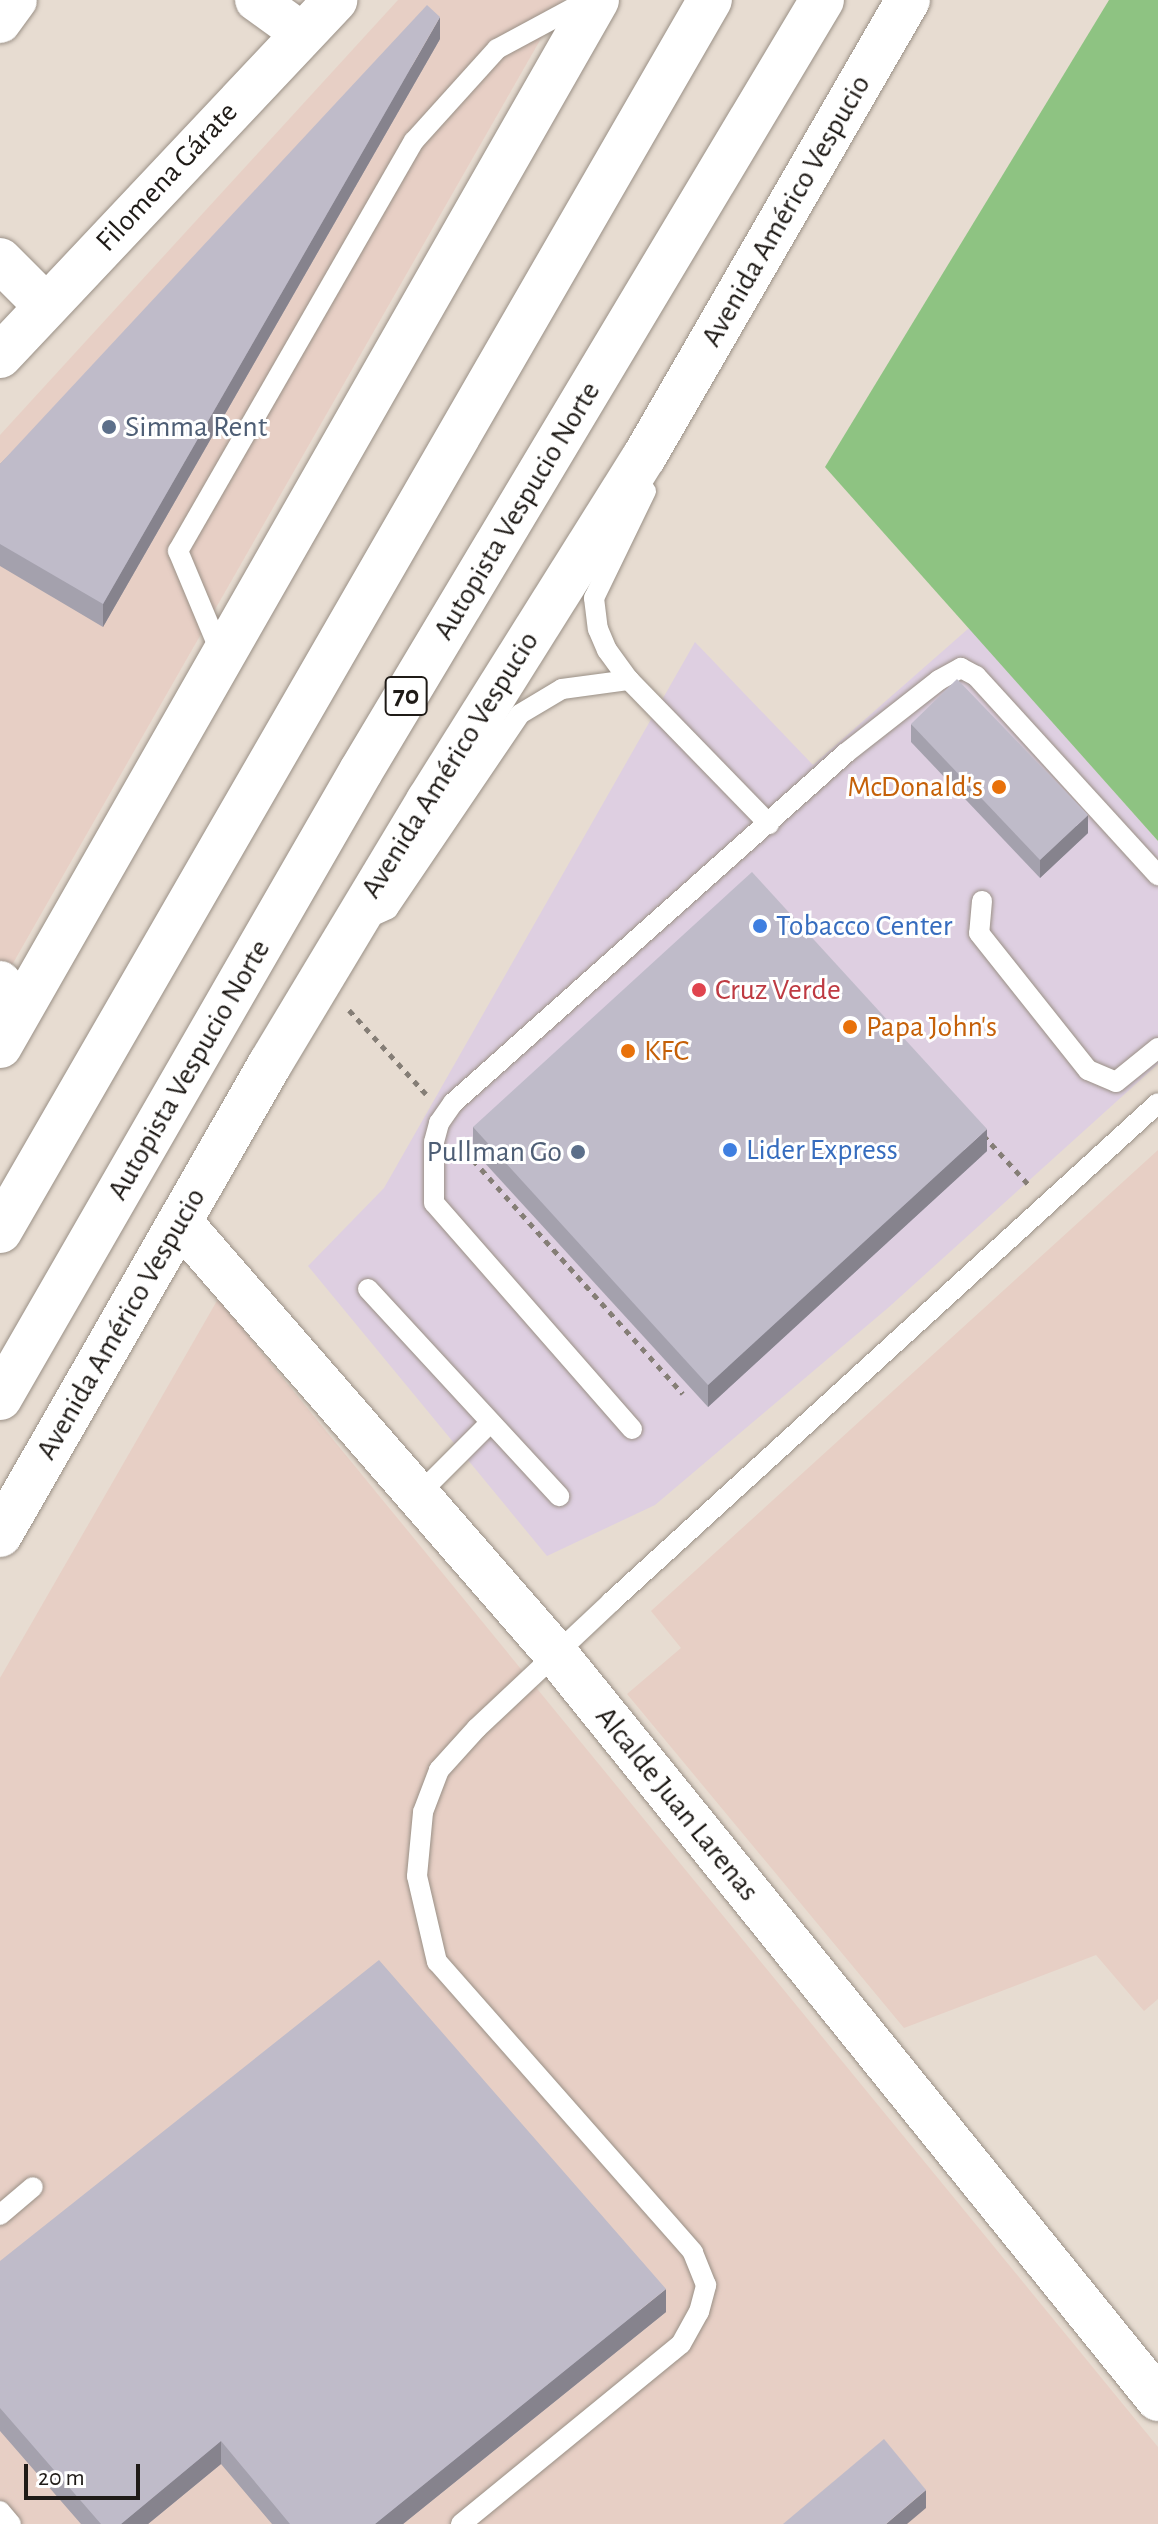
<!DOCTYPE html>
<html>
<head>
<meta charset="utf-8">
<style>
  body { margin:0 }
  #map { position:relative; width:1158px; height:2524px; overflow:hidden; background:#e7dcd1; font-family:"Alegreya Sans",sans-serif }
  div>[style] { position:absolute }
  [style*='--x'] { left:calc(var(--x)*1px); top:calc(var(--y)*1px); width:calc(var(--w)*1px); rotate:calc(var(--a)*1deg) }
  .commercial>* { inset:0; background:#decfe1 }
  .industrial>* { inset:0; background:#e7cfc5 }
  .green>* { inset:0; background:#8ec382 }
  .path>* { height:5px; margin-top:-2.5px; transform-origin:0; background:repeating-linear-gradient(90deg,#857e76 0 6px,transparent 0 12px) }
  .roads { filter:drop-shadow(0 0 2px #9a9086) drop-shadow(0 0 2px #9a9086) }
  .service>* { height:20px; margin:-10px; padding:0 10px; transform-origin:10px; border-radius:10px; background:#fff }
  .minor>* { height:42px; margin:-21px; padding:0 21px; transform-origin:21px; border-radius:21px; background:#fff }
  .tertiary>* { height:44px; margin:-22px; padding:0 22px; transform-origin:22px; border-radius:22px; background:#fff }
  .secondary>* { height:44px; margin:-22px; padding:0 22px; transform-origin:22px; border-radius:22px; background:#fff }
  .motorway>* { height:44px; margin:-22px; padding:0 22px; transform-origin:22px; border-radius:22px; background:#fff }
  .wall>* { inset:0; background:#a4a1ad }
  .shaded-wall>* { inset:0; background:#86838d }
  .building>* { inset:0; background:#bfbbc9 }
  .dots>* { width:22px; height:22px; translate:-50% -50%; box-sizing:border-box; border:4px solid #fff; border-radius:50% }
  span { translate:-50% -50%; white-space:nowrap; text-align:center; line-height:1.15; -webkit-text-stroke:6px #fff; paint-order:stroke }
  .shield-label span { padding:2px 6px; background:#fff; border:2px solid; border-radius:6px; -webkit-text-stroke-width:0 }
  .shield-label { font-size:28px; color:#1f1b17; font-weight:700 }
  .street-label { font-size:30px; color:#1f1b17 }
  .service-label { font-size:30px; color:#4e5e75 }
  .left { translate:0 -50%; text-align:left }
  .right { translate:-100% -50%; text-align:right }
  .food-label { font-size:30px; color:#c56008 }
  .shop-label { font-size:30px; color:#366cbe }
  .health-label { font-size:30px; color:#be3a42 }
  .scale { position:absolute; left:24px; top:2464px; width:116px; height:36px; box-sizing:border-box; border:4px solid #1f1b17; border-top:0; padding-left:10px; font-size:24px; line-height:28px; white-space:nowrap; color:#1f1b17; -webkit-text-stroke:6px #fff; paint-order:stroke }
</style>
</head>
<body>
<div id="map">
  <div class="commercial">
    <div style="clip-path:polygon(969px 628px,1158px 841px,1158px 1064px,889px 1307px,655px 1505px,547px 1556px,308px 1266px,384px 1188px,695px 642px,813px 765px)"></div>
  </div>
  <div class="industrial">
    <div style="clip-path:polygon(398px 0,563px 0,0 986px,0 435px)"></div>
    <div style="clip-path:polygon(1158px 1150px,1158px 1999px,1144px 2011px,1096px 1955px,904px 2028px,627px 1694px,681px 1648px,651px 1611px)"></div>
    <div style="clip-path:polygon(218px 1299px,1158px 2447px,1158px 2524px,0 2524px,0 1678px)"></div>
  </div>
  <div class="green">
    <div style="clip-path:polygon(1109px 0,1158px 0,1158px 841px,825px 467px)"></div>
  </div>
  <div class="path">
    <div style="--x:349;--y:1010;--w:114;--a:47.5"></div>
    <div style="--x:983;--y:1135;--w:67;--a:47.4"></div>
    <div style="--x:465;--y:1151;--w:326;--a:48.1"></div>
  </div>
  <div class="roads">
    <div class="service">
      <div style="--x:646;--y:491;--w:119;--a:115.9"></div>
      <div style="--x:594;--y:598;--w:31;--a:83"></div>
      <div style="--x:598;--y:629;--w:23;--a:67"></div>
      <div style="--x:607;--y:650;--w:37;--a:54"></div>
      <div style="--x:629;--y:680;--w:201;--a:45.8"></div>
      <div style="--x:222;--y:656;--w:114;--a:-112.7"></div>
      <div style="--x:178;--y:551;--w:473;--a:-60.1"></div>
      <div style="--x:414;--y:141;--w:124;--a:-47.9"></div>
      <div style="--x:497;--y:49;--w:101;--a:-28.3"></div>
      <div style="--x:982;--y:901;--w:32;--a:95"></div>
      <div style="--x:979;--y:933;--w:175;--a:51.5"></div>
      <div style="--x:1088;--y:1070;--w:30;--a:23"></div>
      <div style="--x:1116;--y:1082;--w:54;--a:-39"></div>
      <div style="--x:377;--y:914;--w:12;--a:-24"></div>
      <div style="--x:388;--y:909;--w:235;--a:-55.9"></div>
      <div style="--x:520;--y:714;--w:49;--a:-30.8"></div>
      <div style="--x:562;--y:689;--w:68;--a:-7.7"></div>
      <div style="--x:368;--y:1289;--w:282;--a:47.3"></div>
      <div style="--x:632;--y:1429;--w:300;--a:-131.2"></div>
      <div style="--x:434;--y:1203;--w:61;--a:-90"></div>
      <div style="--x:434;--y:1142;--w:20;--a:-75"></div>
      <div style="--x:439;--y:1123;--w:24;--a:-55"></div>
      <div style="--x:453;--y:1103;--w:526;--a:-41.69"></div>
      <div style="--x:846;--y:753;--w:118;--a:-38.1"></div>
      <div style="--x:939;--y:680;--w:25;--a:-29"></div>
      <div style="--x:961;--y:668;--w:17;--a:28"></div>
      <div style="--x:976;--y:676;--w:270;--a:47.6"></div>
      <div style="--x:418;--y:1495;--w:100;--a:-45"></div>
      <div style="--x:0;--y:2215;--w:43;--a:-40.3"></div>
      <div style="--x:0;--y:2511;--w:17;--a:50"></div>
      <div style="--x:461;--y:2524;--w:284;--a:-39.3"></div>
      <div style="--x:681;--y:2344;--w:37;--a:-61"></div>
      <div style="--x:699;--y:2312;--w:28;--a:-75"></div>
      <div style="--x:706;--y:2285;--w:35;--a:-112"></div>
      <div style="--x:693;--y:2252;--w:387;--a:-131.4"></div>
      <div style="--x:437;--y:1962;--w:88;--a:-103.1"></div>
      <div style="--x:417;--y:1876;--w:64;--a:-84.6"></div>
      <div style="--x:423;--y:1812;--w:45;--a:-69.1"></div>
      <div style="--x:439;--y:1770;--w:57;--a:-47.9"></div>
      <div style="--x:477;--y:1728;--w:184;--a:-43.2"></div>
      <div style="--x:611;--y:1602;--w:740;--a:-42.37"></div>
    </div>
    <div class="minor">
      <div style="--x:256;--y:0;--w:58;--a:35.9"></div>
      <div style="--x:0;--y:22;--w:27;--a:-54"></div>
      <div style="--x:0;--y:982;--w:33;--a:49"></div>
    </div>
    <div class="tertiary">
      <div style="--x:0;--y:260;--w:65;--a:45"></div>
      <div style="--x:0;--y:356;--w:489;--a:-46.7"></div>
      <div style="--x:180;--y:1222;--w:573;--a:48.96"></div>
      <div style="--x:556;--y:1654;--w:958;--a:51.06"></div>
    </div>
    <div class="secondary">
      <div style="--x:0;--y:1046;--w:1204;--a:-60.28"></div>
      <div style="--x:0;--y:1535;--w:543;--a:-60.18"></div>
      <div style="--x:270;--y:1064;--w:307;--a:-59"></div>
      <div style="--x:428;--y:801;--w:406;--a:-57.9"></div>
      <div style="--x:644;--y:457;--w:528;--a:-59.99"></div>
    </div>
    <div class="motorway">
      <div style="--x:0;--y:1231;--w:1421;--a:-60.03"></div>
      <div style="--x:0;--y:1398;--w:723;--a:-60.07"></div>
      <div style="--x:361;--y:771;--w:898;--a:-59.12"></div>
    </div>
  </div>
  <div class="wall">
    <div style="clip-path:polygon(440px 39px,103px 627px,0 566px,0 464px)"></div>
    <div style="clip-path:polygon(911px 724px,1088px 833px,1040px 878px,911px 742px)"></div>
    <div style="clip-path:polygon(473px 1127px,987px 1151px,708px 1407px,473px 1150px)"></div>
    <div style="clip-path:polygon(0 2261px,666px 2312px,403px 2524px,272px 2524px,221px 2464px,148px 2524px,81px 2524px,0 2431px)"></div>
  </div>
  <div class="shaded-wall">
    <div style="clip-path:polygon(440px 17px,440px 39px,103px 627px,103px 604px)"></div>
    <div style="clip-path:polygon(1088px 815px,1088px 833px,1040px 878px,1040px 860px)"></div>
    <div style="clip-path:polygon(987px 1129px,987px 1151px,708px 1407px,708px 1385px)"></div>
    <div style="clip-path:polygon(666px 2289px,666px 2312px,403px 2524px,375px 2524px)"></div>
    <div style="clip-path:polygon(221px 2441px,221px 2464px,148px 2524px,121px 2524px)"></div>
    <div style="clip-path:polygon(926px 2490px,926px 2508px,907px 2524px,886px 2524px)"></div>
  </div>
  <div class="building">
    <div style="clip-path:polygon(427px 5px,440px 17px,103px 604px,0 544px,0 464px)"></div>
    <div style="clip-path:polygon(957px 679px,1088px 815px,1040px 860px,911px 724px)"></div>
    <div style="clip-path:polygon(752px 872px,987px 1129px,708px 1385px,473px 1127px)"></div>
    <div style="clip-path:polygon(379px 1960px,666px 2289px,375px 2524px,290px 2524px,221px 2441px,121px 2524px,101px 2524px,0 2408px,0 2261px)"></div>
    <div style="clip-path:polygon(884px 2439px,926px 2490px,886px 2524px,783px 2524px)"></div>
  </div>
  <div class="dots">
    <div style="left:109px;top:427px;background:#5c6f8a"></div>
    <div style="left:999px;top:787px;background:#e8710a"></div>
    <div style="left:760px;top:926px;background:#3f7fe0"></div>
    <div style="left:699px;top:990px;background:#e0444e"></div>
    <div style="left:850px;top:1027px;background:#e8710a"></div>
    <div style="left:628px;top:1051px;background:#e8710a"></div>
    <div style="left:730px;top:1150px;background:#3f7fe0"></div>
    <div style="left:578px;top:1152px;background:#5c6f8a"></div>
  </div>
  <div class="shield-label">
    <span style="left:406px;top:696px">70</span>
  </div>
  <div class="street-label">
    <span style="left:167px;top:177px;rotate:-47deg">Filomena Gárate</span>
    <span style="left:786px;top:211px;rotate:-60deg">Avenida Américo Vespucio</span>
    <span style="left:517px;top:511px;rotate:-59deg">Autopista Vespucio Norte</span>
    <span style="left:450px;top:765px;rotate:-58deg">Avenida Américo Vespucio</span>
    <span style="left:189px;top:1070px;rotate:-60deg">Autopista Vespucio Norte</span>
    <span style="left:121px;top:1324px;rotate:-60deg">Avenida Américo Vespucio</span>
    <span style="left:677px;top:1804px;rotate:51deg">Alcalde Juan Larenas</span>
  </div>
  <div class="service-label">
    <span class="left" style="left:125px;top:427px">Simma Rent</span>
    <span class="right" style="left:562px;top:1152px">Pullman Go</span>
  </div>
  <div class="food-label">
    <span class="right" style="left:983px;top:787px">McDonald's</span>
    <span class="left" style="left:866px;top:1027px">Papa John's</span>
    <span class="left" style="left:644px;top:1051px">KFC</span>
  </div>
  <div class="shop-label">
    <span class="left" style="left:776px;top:926px">Tobacco Center</span>
    <span class="left" style="left:746px;top:1150px">Lider Express</span>
  </div>
  <div class="health-label">
    <span class="left" style="left:715px;top:990px">Cruz Verde</span>
  </div>
  <div class="scale">20 m</div>
</div>
</body>
</html>
